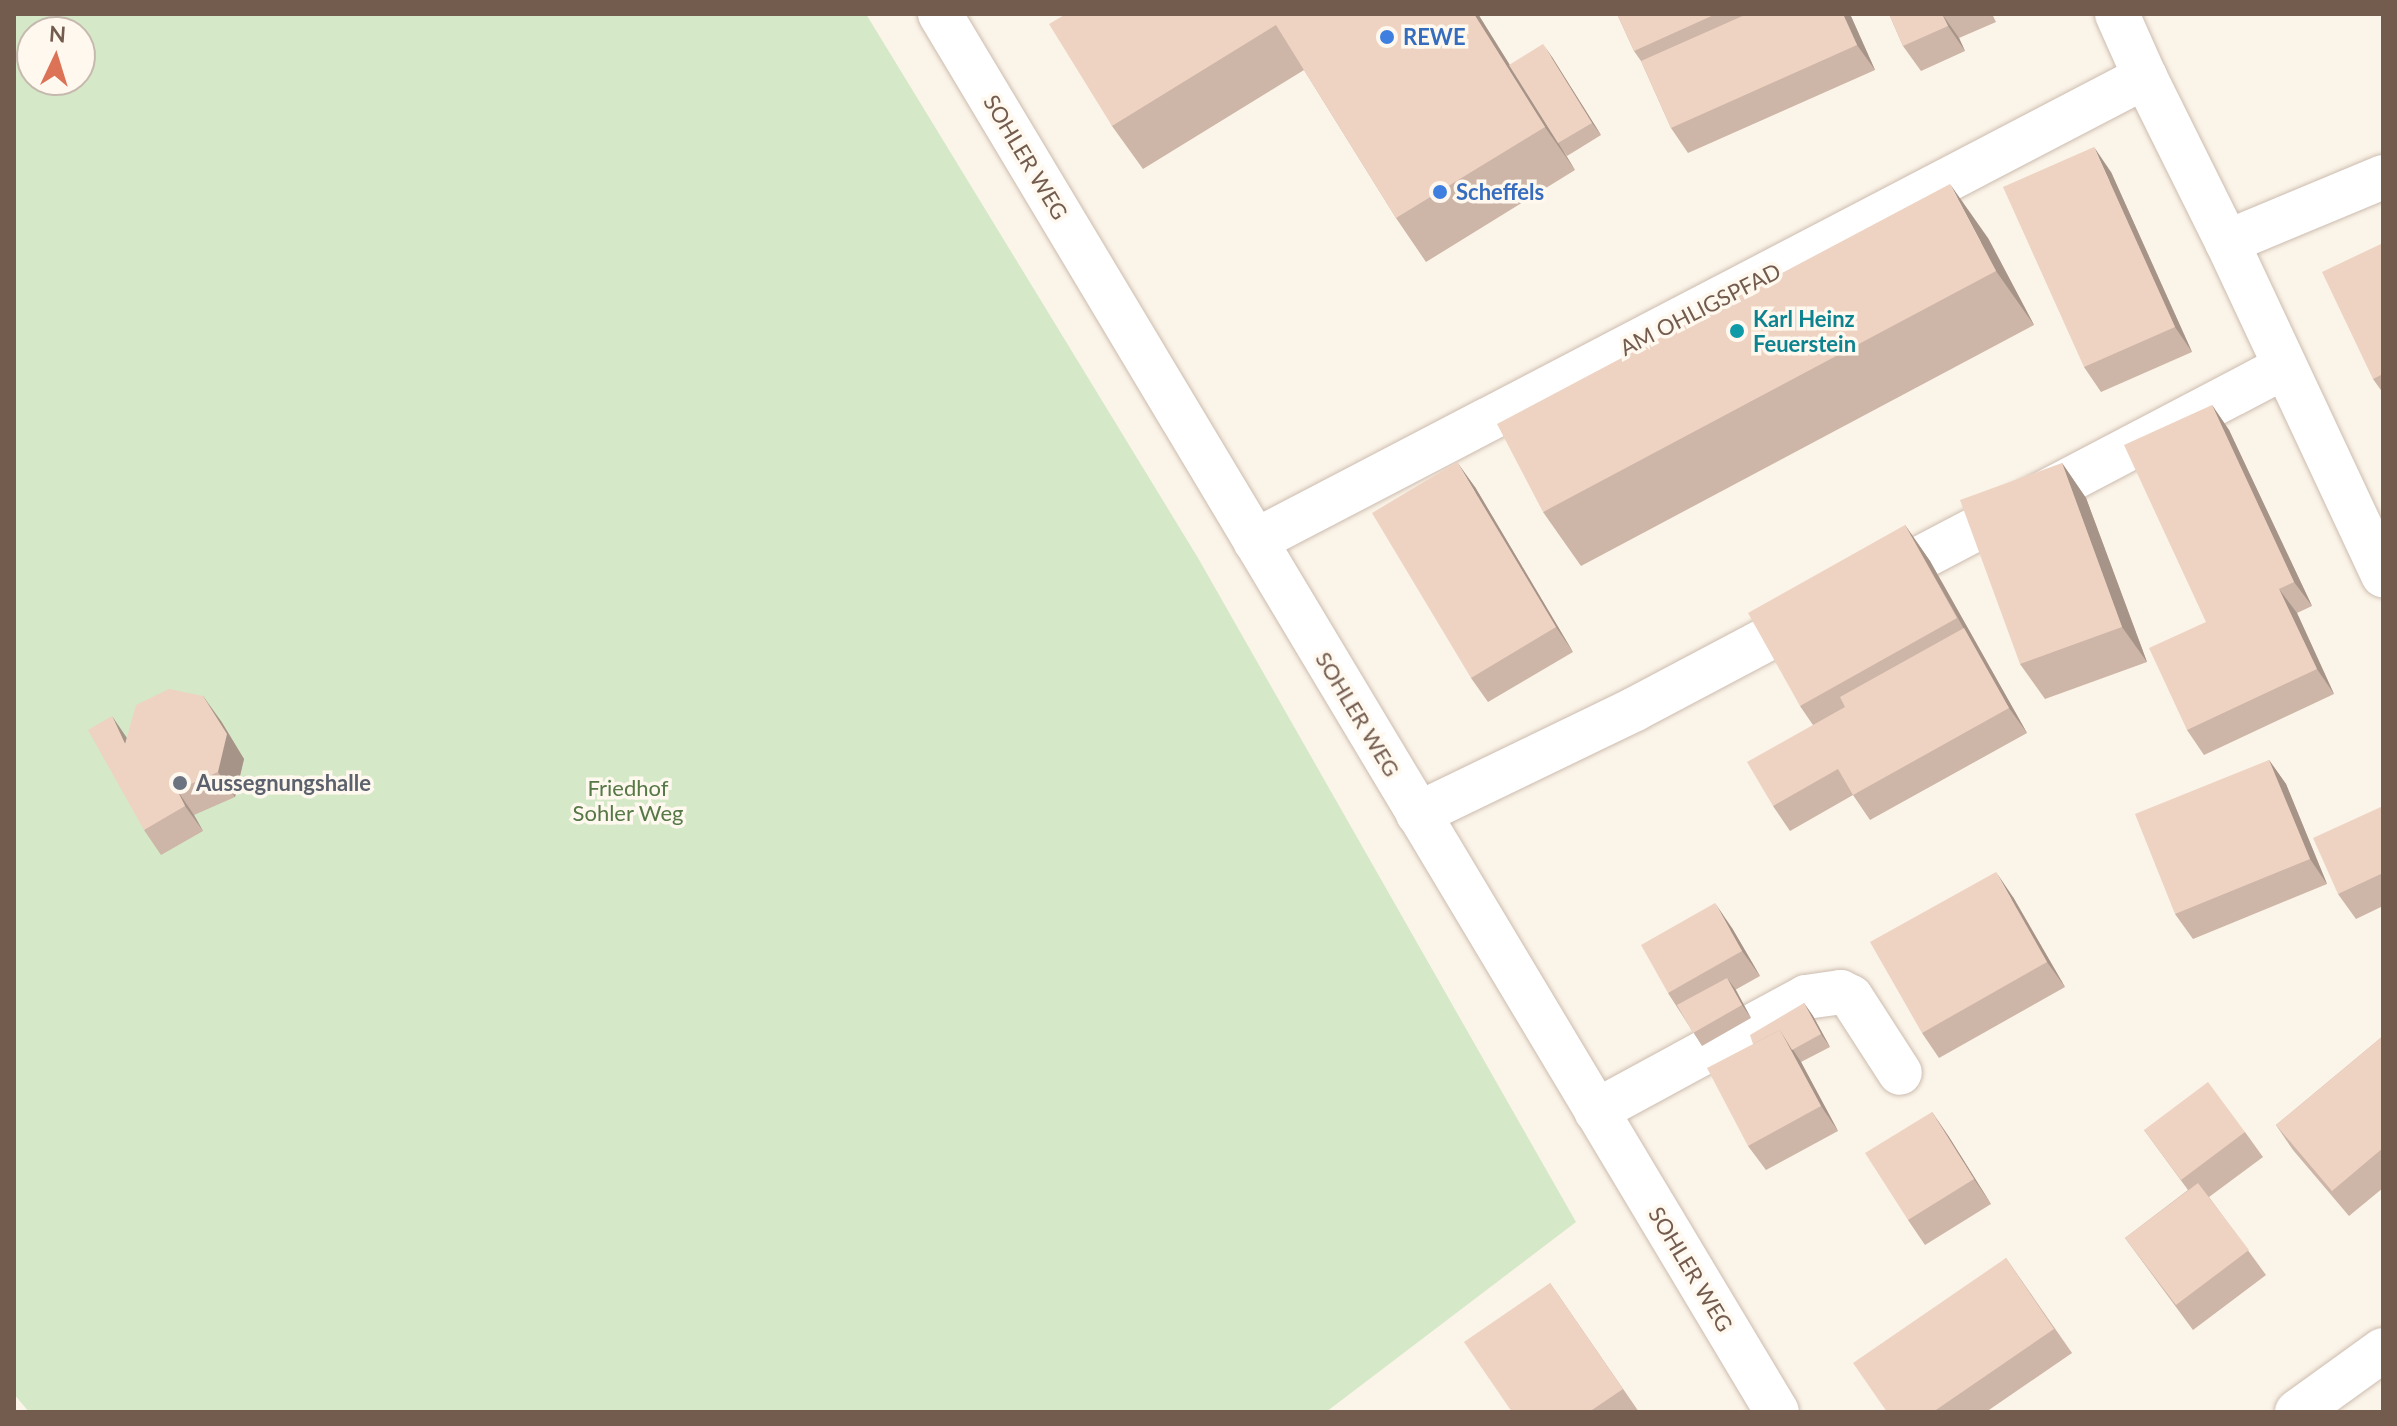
<!DOCTYPE html>
<html>
<head>
<meta charset="utf-8">
<style>
  body { margin:0 }
  #map { position:relative; width:2397px; height:1426px; overflow:hidden; background:#fbf4e8; font-family:Lato,sans-serif }
  div>[style] { position:absolute }
  [style*='--x'] { left:calc(var(--x)*1px); top:calc(var(--y)*1px); width:calc(var(--w)*1px); rotate:calc(var(--a)*1deg) }
  .green>* { inset:0; background:#d5e8c7 }
  .roads { filter:drop-shadow(0 0 2px #ccbcaf) drop-shadow(0 0 2px #ccbcaf) }
  .minor>* { height:44px; margin:-22px; padding:0 22px; transform-origin:22px; border-radius:22px; background:#fff }
  .wall>* { inset:0; background:#cdb5a7 }
  .shaded-wall>* { inset:0; background:#a79488 }
  .building>* { inset:0; background:#eed3c2 }
  .dots>* { width:22px; height:22px; translate:-50% -50%; box-sizing:border-box; border:4px solid #fef8ee; border-radius:50% }
  span { translate:-50% -50%; white-space:nowrap; text-align:center; line-height:1.15; -webkit-text-stroke:7px #fef8ee; paint-order:stroke }
  .shop-label { font-size:22px; color:#366cbe; font-weight:700 }
  .left { translate:0 -50%; text-align:left }
  .street-label { font-size:22px; color:#735b4e }
  .culture-label { font-size:22px; color:#0d838f; font-weight:700 }
  .worship-label { font-size:22px; color:#5b616d; font-weight:700 }
  .park-label { font-size:22px; color:#557846 }
  .frame { position:absolute; inset:0; border:16px solid #735b4e; pointer-events:none }
  .north { position:absolute; left:16px; top:16px; width:80px; height:80px; box-sizing:border-box; background:#fef8ee; border:2px solid #c6b9ae; border-radius:50%; rotate:4deg; font-size:22px; font-weight:700; line-height:32px; text-align:center; color:#735b4e }
  .north::after { content:''; display:block; margin:auto; width:28px; height:36px; background:#dc7357; clip-path:polygon(50% 0,100% 100%,50% 72%,0 100%) }
</style>
</head>
<body>
<div id="map">
  <div class="green">
    <div style="clip-path:polygon(evenodd,14px 14px,866px 14px,1198px 558px,1576px 1222px,1326px 1412px,29px 1412px,14px 1394px,14px 14px,32px 32px,80px 32px,80px 80px,32px 80px,32px 32px)"></div>
  </div>
  <div class="roads">
    <div class="minor">
      <div style="--x:940;--y:14;--w:1629;--a:59.09"></div>
      <div style="--x:2145;--y:77;--w:184;--a:63.6"></div>
      <div style="--x:2227;--y:242;--w:368;--a:64.9"></div>
      <div style="--x:2227;--y:242;--w:169;--a:-22.6"></div>
      <div style="--x:1255;--y:541;--w:1004;--a:-27.54"></div>
      <div style="--x:2145;--y:77;--w:69;--a:-114"></div>
      <div style="--x:1873;--y:583;--w:464;--a:-27.7"></div>
      <div style="--x:1418;--y:814;--w:241;--a:-25.8"></div>
      <div style="--x:1635;--y:709;--w:205;--a:-27.9"></div>
      <div style="--x:1596;--y:1111;--w:239;--a:-28.5"></div>
      <div style="--x:1806;--y:997;--w:35;--a:-8"></div>
      <div style="--x:1841;--y:992;--w:11;--a:27"></div>
      <div style="--x:1851;--y:997;--w:90;--a:57.2"></div>
      <div style="--x:2297;--y:1412;--w:106;--a:-35.8"></div>
    </div>
  </div>
  <div class="wall">
    <div style="clip-path:polygon(1066px 14px,1478px 14px,1510px 65px,1552px 57px,1601px 135px,1567px 156px,1563px 150px,1575px 170px,1426px 262px,1396px 218px,1304px 70px,1143px 169px,1112px 126px)"></div>
    <div style="clip-path:polygon(1617px 14px,1850px 14px,1875px 70px,1688px 153px,1671px 128px,1641px 61px,1634px 51px)"></div>
    <div style="clip-path:polygon(1889px 14px,1992px 14px,1996px 22px,1959px 38px,1965px 51px,1921px 71px,1903px 46px)"></div>
    <div style="clip-path:polygon(2111px 172px,2192px 352px,2101px 392px,2084px 367px)"></div>
    <div style="clip-path:polygon(1988px 238px,2034px 325px,1581px 566px,1543px 512px)"></div>
    <div style="clip-path:polygon(2383px 243px,2383px 393px,2373px 379px)"></div>
    <div style="clip-path:polygon(2212px 405px,2229px 430px,2312px 606px,2297px 613px,2334px 694px,2204px 755px,2187px 730px,2206px 622px)"></div>
    <div style="clip-path:polygon(2062px 463px,2086px 498px,2147px 662px,2045px 699px,2020px 664px)"></div>
    <div style="clip-path:polygon(1475px 487px,1573px 652px,1488px 702px,1471px 678px)"></div>
    <div style="clip-path:polygon(1905px 525px,1930px 561px,2027px 733px,1870px 820px,1853px 795px,1790px 831px,1773px 806px,1813px 725px,1800px 706px)"></div>
    <div style="clip-path:polygon(221px 721px,244px 759px,235px 797px,194px 815px,203px 831px,161px 855px,144px 830px)"></div>
    <div style="clip-path:polygon(2269px 760px,2286px 784px,2327px 884px,2193px 939px,2175px 914px)"></div>
    <div style="clip-path:polygon(2383px 806px,2383px 906px,2356px 919px,2338px 894px)"></div>
    <div style="clip-path:polygon(2013px 897px,2065px 987px,1939px 1058px,1922px 1033px)"></div>
    <div style="clip-path:polygon(1732px 928px,1760px 976px,1735px 990px,1751px 1018px,1702px 1046px,1668px 993px)"></div>
    <div style="clip-path:polygon(1804px 1003px,1813px 1016px,1830px 1047px,1801px 1062px,1838px 1131px,1766px 1170px,1748px 1146px,1753px 1044px)"></div>
    <div style="clip-path:polygon(2383px 1036px,2383px 1188px,2349px 1216px,2293px 1150px,2276px 1125px)"></div>
    <div style="clip-path:polygon(1932px 1112px,1949px 1137px,1991px 1204px,1925px 1245px,1908px 1220px)"></div>
    <div style="clip-path:polygon(2144px 1130px,2245px 1132px,2263px 1157px,2209px 1197px,2266px 1275px,2193px 1330px,2125px 1238px,2188px 1190px)"></div>
    <div style="clip-path:polygon(2006px 1258px,2072px 1353px,1986px 1412px,1887px 1412px)"></div>
    <div style="clip-path:polygon(1550px 1283px,1639px 1412px,1512px 1412px)"></div>
  </div>
  <div class="shaded-wall">
    <div style="clip-path:polygon(1474px 14px,1478px 14px,1575px 170px,1545px 127px)"></div>
    <div style="clip-path:polygon(1843px 14px,1850px 14px,1875px 70px,1857px 45px)"></div>
    <div style="clip-path:polygon(1942px 14px,1959px 38px,1965px 51px,1948px 26px)"></div>
    <div style="clip-path:polygon(1543px 44px,1552px 57px,1601px 135px,1592px 123px)"></div>
    <div style="clip-path:polygon(2094px 147px,2111px 172px,2192px 352px,2175px 327px)"></div>
    <div style="clip-path:polygon(1950px 184px,1988px 238px,2034px 325px,1996px 271px)"></div>
    <div style="clip-path:polygon(2212px 405px,2229px 430px,2312px 606px,2294px 582px)"></div>
    <div style="clip-path:polygon(1457px 462px,1475px 487px,1573px 652px,1556px 627px)"></div>
    <div style="clip-path:polygon(2062px 463px,2086px 498px,2147px 662px,2122px 627px)"></div>
    <div style="clip-path:polygon(1905px 525px,1930px 561px,2027px 733px,2009px 708px)"></div>
    <div style="clip-path:polygon(2279px 589px,2297px 613px,2334px 694px,2317px 669px)"></div>
    <div style="clip-path:polygon(203px 696px,221px 721px,244px 759px,235px 797px,218px 772px)"></div>
    <div style="clip-path:polygon(112px 716px,129px 741px,125px 744px)"></div>
    <div style="clip-path:polygon(2269px 760px,2286px 784px,2327px 884px,2310px 859px)"></div>
    <div style="clip-path:polygon(177px 790px,194px 815px,203px 831px,185px 806px)"></div>
    <div style="clip-path:polygon(1996px 872px,2013px 897px,2065px 987px,2047px 962px)"></div>
    <div style="clip-path:polygon(1715px 903px,1732px 928px,1760px 976px,1742px 951px)"></div>
    <div style="clip-path:polygon(1727px 978px,1736px 990px,1751px 1018px,1742px 1005px)"></div>
    <div style="clip-path:polygon(1804px 1003px,1813px 1016px,1830px 1047px,1821px 1034px)"></div>
    <div style="clip-path:polygon(1780px 1030px,1801px 1062px,1838px 1131px,1821px 1106px)"></div>
    <div style="clip-path:polygon(1932px 1112px,1949px 1137px,1991px 1204px,1974px 1179px)"></div>
  </div>
  <div class="building">
    <div style="clip-path:polygon(1066px 14px,1474px 14px,1545px 127px,1396px 218px,1276px 25px,1112px 126px,1049px 24px)"></div>
    <div style="clip-path:polygon(1617px 14px,1716px 14px,1634px 51px)"></div>
    <div style="clip-path:polygon(1747px 14px,1843px 14px,1857px 45px,1671px 128px,1641px 61px)"></div>
    <div style="clip-path:polygon(1889px 14px,1942px 14px,1948px 26px,1903px 46px)"></div>
    <div style="clip-path:polygon(1543px 44px,1592px 123px,1558px 143px,1509px 65px)"></div>
    <div style="clip-path:polygon(2094px 147px,2175px 327px,2084px 367px,2003px 187px)"></div>
    <div style="clip-path:polygon(1950px 184px,1996px 271px,1543px 512px,1497px 424px)"></div>
    <div style="clip-path:polygon(2383px 243px,2383px 374px,2373px 379px,2322px 272px)"></div>
    <div style="clip-path:polygon(2212px 405px,2294px 582px,2279px 589px,2317px 669px,2187px 730px,2149px 648px,2206px 622px,2124px 445px)"></div>
    <div style="clip-path:polygon(1457px 462px,1556px 627px,1471px 678px,1372px 513px)"></div>
    <div style="clip-path:polygon(2062px 463px,2122px 627px,2020px 664px,1960px 500px)"></div>
    <div style="clip-path:polygon(1905px 525px,1957px 618px,1800px 706px,1748px 613px)"></div>
    <div style="clip-path:polygon(1964px 628px,2009px 708px,1853px 795px,1838px 769px,1773px 806px,1747px 762px,1845px 707px,1840px 697px)"></div>
    <div style="clip-path:polygon(169px 689px,203px 696px,227px 734px,218px 772px,177px 790px,185px 806px,144px 830px,88px 730px,112px 716px,125px 744px,136px 705px)"></div>
    <div style="clip-path:polygon(2269px 760px,2310px 859px,2175px 914px,2135px 814px)"></div>
    <div style="clip-path:polygon(2383px 806px,2383px 873px,2338px 894px,2313px 838px)"></div>
    <div style="clip-path:polygon(1996px 872px,2047px 962px,1922px 1033px,1870px 942px)"></div>
    <div style="clip-path:polygon(1715px 903px,1742px 951px,1668px 993px,1641px 945px)"></div>
    <div style="clip-path:polygon(1727px 978px,1742px 1005px,1693px 1033px,1677px 1005px)"></div>
    <div style="clip-path:polygon(1804px 1003px,1821px 1034px,1792px 1050px,1780px 1030px,1753px 1044px,1750px 1035px)"></div>
    <div style="clip-path:polygon(1780px 1030px,1821px 1106px,1748px 1146px,1707px 1068px)"></div>
    <div style="clip-path:polygon(2383px 1036px,2383px 1148px,2332px 1191px,2276px 1125px)"></div>
    <div style="clip-path:polygon(2208px 1082px,2245px 1132px,2181px 1180px,2144px 1130px)"></div>
    <div style="clip-path:polygon(1932px 1112px,1974px 1179px,1908px 1220px,1865px 1153px)"></div>
    <div style="clip-path:polygon(2198px 1183px,2249px 1250px,2176px 1305px,2125px 1238px)"></div>
    <div style="clip-path:polygon(2006px 1258px,2054px 1329px,1933px 1412px,1887px 1412px,1853px 1363px)"></div>
    <div style="clip-path:polygon(1550px 1283px,1623px 1389px,1589px 1412px,1512px 1412px,1464px 1342px)"></div>
  </div>
  <div class="dots">
    <div style="left:1387px;top:37px;background:#3f7fe0"></div>
    <div style="left:1440px;top:192px;background:#3f7fe0"></div>
    <div style="left:1737px;top:331px;background:#0f9aa8"></div>
    <div style="left:180px;top:783px;background:#6b7280"></div>
  </div>
  <div class="shop-label">
    <span class="left" style="left:1403px;top:37px">REWE</span>
    <span class="left" style="left:1456px;top:192px">Scheffels</span>
  </div>
  <div class="street-label">
    <span style="left:1026px;top:157px;rotate:59deg">SOHLER WEG</span>
    <span style="left:1700px;top:309px;rotate:-27deg">AM OHLIGSPFAD</span>
    <span style="left:1358px;top:714px;rotate:59deg">SOHLER WEG</span>
    <span style="left:1691px;top:1269px;rotate:59deg">SOHLER WEG</span>
  </div>
  <div class="culture-label">
    <span class="left" style="left:1753px;top:331px">Karl Heinz<br>Feuerstein</span>
  </div>
  <div class="worship-label">
    <span class="left" style="left:196px;top:783px">Aussegnungshalle</span>
  </div>
  <div class="park-label">
    <span style="left:628px;top:800px">Friedhof<br>Sohler Weg</span>
  </div>
  <div class="frame"></div>
  <div class="north">N</div>
</div>
</body>
</html>
